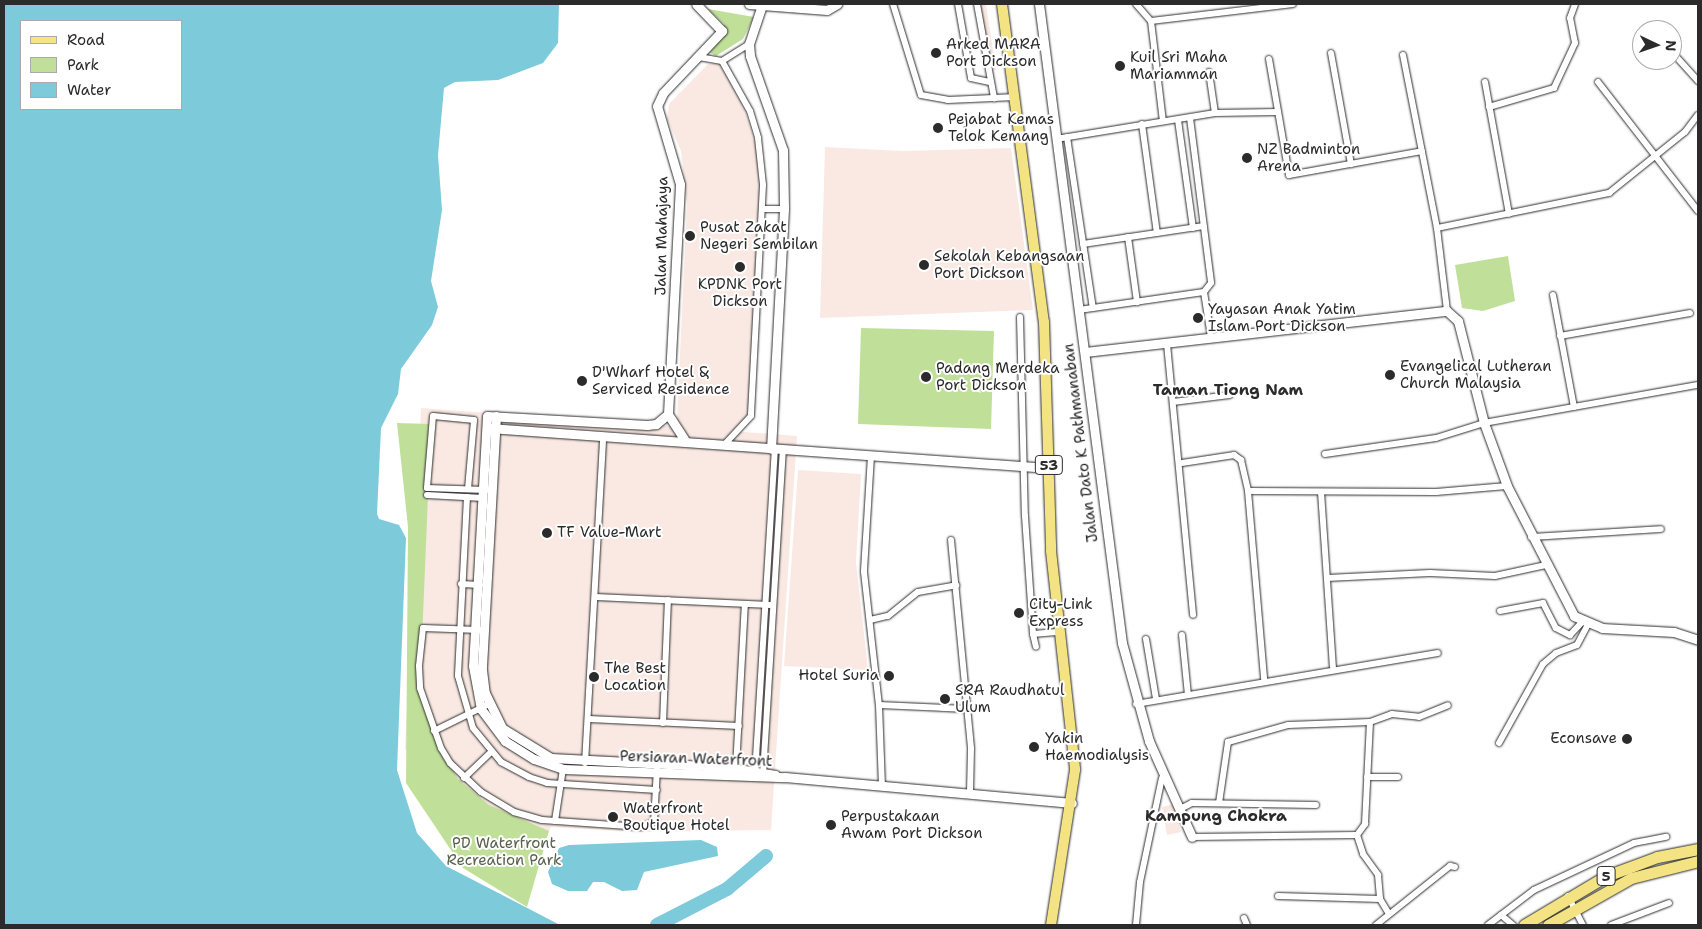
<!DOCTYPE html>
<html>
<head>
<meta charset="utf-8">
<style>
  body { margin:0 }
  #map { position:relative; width:1702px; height:929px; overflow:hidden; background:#fff; font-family:"Shantell Sans",sans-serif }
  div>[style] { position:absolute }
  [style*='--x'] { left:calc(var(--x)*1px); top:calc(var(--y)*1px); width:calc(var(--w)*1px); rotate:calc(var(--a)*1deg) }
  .built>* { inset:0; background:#fae9e3 }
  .green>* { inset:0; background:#c0e099 }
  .water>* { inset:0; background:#7dcadb }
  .river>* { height:14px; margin:-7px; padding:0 7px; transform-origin:7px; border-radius:7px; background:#7dcadb }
  .roads { filter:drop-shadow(0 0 1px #2b2b2b) drop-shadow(0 0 1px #2b2b2b) }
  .street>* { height:6px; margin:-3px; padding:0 3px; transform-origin:3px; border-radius:3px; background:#fff }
  .secondary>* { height:9px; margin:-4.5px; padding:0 4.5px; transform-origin:4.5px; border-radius:4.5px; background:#fff }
  .primary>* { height:10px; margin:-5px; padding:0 5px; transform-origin:5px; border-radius:5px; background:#f4e382 }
  .highway>* { height:11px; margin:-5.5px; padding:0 5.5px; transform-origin:5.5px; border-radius:5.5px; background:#f4e382 }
  .dots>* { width:14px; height:14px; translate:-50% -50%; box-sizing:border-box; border:2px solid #fff; border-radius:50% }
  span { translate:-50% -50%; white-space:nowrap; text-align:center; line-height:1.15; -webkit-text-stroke:4px #fff; paint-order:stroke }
  .shield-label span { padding:1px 4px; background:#fff; border:1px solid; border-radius:4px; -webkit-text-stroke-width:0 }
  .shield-label { font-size:14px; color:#2b2b2b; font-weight:700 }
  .poi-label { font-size:15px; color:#2b2b2b }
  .left { translate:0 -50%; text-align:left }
  .right { translate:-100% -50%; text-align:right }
  .street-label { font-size:15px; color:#2b2b2b }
  .park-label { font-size:15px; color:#58614c }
  .neighbourhood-label { font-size:16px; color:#2b2b2b; font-weight:700 }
  .frame { position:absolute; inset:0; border:5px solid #2b2b2b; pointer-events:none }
  .legend { position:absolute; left:20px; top:20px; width:162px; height:90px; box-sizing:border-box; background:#fff; border:1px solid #aaa; margin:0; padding:6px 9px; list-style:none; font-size:15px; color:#2b2b2b }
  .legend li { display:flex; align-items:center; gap:10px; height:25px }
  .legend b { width:25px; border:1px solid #aaa }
  .north { position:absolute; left:1632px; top:20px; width:50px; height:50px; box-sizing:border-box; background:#fff; border:1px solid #aaa; border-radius:50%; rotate:93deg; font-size:14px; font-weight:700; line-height:20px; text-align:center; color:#2b2b2b }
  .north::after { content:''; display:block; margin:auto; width:18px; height:22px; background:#2b2b2b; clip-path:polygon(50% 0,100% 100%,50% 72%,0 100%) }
</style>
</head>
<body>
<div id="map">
  <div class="built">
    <div style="clip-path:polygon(980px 4px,986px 4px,996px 70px,991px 71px)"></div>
    <div style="clip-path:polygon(719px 63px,744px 108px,755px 141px,761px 182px,749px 420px,732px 431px,797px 436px,771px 830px,645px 832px,551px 827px,522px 893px,430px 817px,405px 748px,421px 408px,683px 427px,677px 420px,687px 204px,681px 151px,667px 119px,669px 104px,708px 64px)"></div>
    <div style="clip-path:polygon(825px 147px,903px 151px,1011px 148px,1033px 310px,820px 318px)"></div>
    <div style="clip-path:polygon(798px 470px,861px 474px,856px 562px,868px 670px,784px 666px)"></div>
    <div style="clip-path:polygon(1174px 804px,1181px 832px,1167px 835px,1162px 807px)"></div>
  </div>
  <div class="green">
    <div style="clip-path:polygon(708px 9px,754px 17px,743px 39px,716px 56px,709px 52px,723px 36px,724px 24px)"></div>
    <div style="clip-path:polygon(1508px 256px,1515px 301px,1483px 311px,1462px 308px,1455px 265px)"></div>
    <div style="clip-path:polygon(861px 328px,994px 331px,991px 429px,858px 424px)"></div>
    <div style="clip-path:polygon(397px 423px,431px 424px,420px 688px,446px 760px,458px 779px,489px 805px,549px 831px,527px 907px,463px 868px,406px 783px,408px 527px)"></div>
  </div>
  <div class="water">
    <div style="clip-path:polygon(evenodd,4px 4px,559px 4px,558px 43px,543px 63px,498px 80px,455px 82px,444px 88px,438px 155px,442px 210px,431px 281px,438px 307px,432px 325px,401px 369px,398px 394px,381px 428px,377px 514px,379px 519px,399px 525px,406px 538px,397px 770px,417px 833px,446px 866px,560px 925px,4px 925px,4px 4px,21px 21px,181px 21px,181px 109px,21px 109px,21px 21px)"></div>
    <div style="clip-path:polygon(701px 840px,717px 847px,718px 856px,644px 872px,637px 890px,622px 891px,604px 882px,593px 882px,587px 891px,568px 891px,552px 884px,548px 872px,559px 848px,569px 845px)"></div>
  </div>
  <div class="river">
    <div style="--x:657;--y:925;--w:79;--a:-27.2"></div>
    <div style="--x:727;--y:889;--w:51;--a:-40.2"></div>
  </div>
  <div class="roads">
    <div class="street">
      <div style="--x:893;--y:4;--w:95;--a:72.9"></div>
      <div style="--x:921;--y:95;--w:27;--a:10"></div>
      <div style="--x:948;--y:100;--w:68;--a:-2.5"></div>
      <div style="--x:958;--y:4;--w:75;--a:80"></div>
      <div style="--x:971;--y:78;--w:19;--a:12"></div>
      <div style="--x:977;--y:4;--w:96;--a:79.7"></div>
      <div style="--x:1136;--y:4;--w:23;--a:49"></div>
      <div style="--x:1151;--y:21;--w:143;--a:-6.8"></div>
      <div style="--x:1151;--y:21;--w:101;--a:83.2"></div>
      <div style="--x:1672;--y:52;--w:39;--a:48"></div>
      <div style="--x:1331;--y:53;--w:113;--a:79.8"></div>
      <div style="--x:1403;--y:55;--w:176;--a:78.9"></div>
      <div style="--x:1437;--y:228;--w:84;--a:83.1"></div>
      <div style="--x:699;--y:57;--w:23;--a:10"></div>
      <div style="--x:722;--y:61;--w:57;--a:60.8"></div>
      <div style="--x:750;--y:111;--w:28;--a:73"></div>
      <div style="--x:758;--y:138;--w:47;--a:83.9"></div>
      <div style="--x:763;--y:185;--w:231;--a:93"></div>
      <div style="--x:751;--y:416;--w:40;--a:133"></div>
      <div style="--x:1269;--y:59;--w:118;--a:80.2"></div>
      <div style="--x:1289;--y:175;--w:135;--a:-10.2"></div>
      <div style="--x:722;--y:61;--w:32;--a:-32"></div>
      <div style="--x:1209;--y:72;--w:41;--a:81.7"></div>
      <div style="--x:1485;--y:82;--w:134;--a:79.7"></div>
      <div style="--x:1598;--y:82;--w:163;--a:52.2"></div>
      <div style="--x:1489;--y:107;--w:68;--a:-16.3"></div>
      <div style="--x:1554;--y:88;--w:50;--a:-65"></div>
      <div style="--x:1575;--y:43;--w:25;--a:-101"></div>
      <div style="--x:1570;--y:18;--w:15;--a:-70"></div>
      <div style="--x:1190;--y:118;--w:166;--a:82.7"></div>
      <div style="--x:1211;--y:283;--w:11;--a:128"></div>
      <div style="--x:1204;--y:292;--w:46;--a:81.2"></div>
      <div style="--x:1178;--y:120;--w:109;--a:82.1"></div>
      <div style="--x:1142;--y:124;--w:110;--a:82.2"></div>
      <div style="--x:1067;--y:137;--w:173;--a:81.4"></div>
      <div style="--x:1056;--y:139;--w:161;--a:-9.3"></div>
      <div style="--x:1215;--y:113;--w:63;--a:-0.9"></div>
      <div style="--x:763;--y:209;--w:21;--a:0"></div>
      <div style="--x:1437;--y:228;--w:176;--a:-11.5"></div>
      <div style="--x:1609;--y:193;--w:97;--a:-38.8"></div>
      <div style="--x:1685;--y:132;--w:21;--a:-53"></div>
      <div style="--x:1128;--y:237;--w:66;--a:82.1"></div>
      <div style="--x:1083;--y:244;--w:122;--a:-8.5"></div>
      <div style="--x:1553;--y:295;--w:114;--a:79.4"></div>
      <div style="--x:1079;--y:310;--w:126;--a:-8.2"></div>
      <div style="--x:1020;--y:317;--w:199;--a:88.6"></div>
      <div style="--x:1025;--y:516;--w:118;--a:86.1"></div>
      <div style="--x:1033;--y:634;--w:24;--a:-5"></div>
      <div style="--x:1560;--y:336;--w:132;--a:-10"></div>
      <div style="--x:1167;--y:344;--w:272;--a:84.5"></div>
      <div style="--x:1173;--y:402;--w:57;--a:-7"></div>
      <div style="--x:1325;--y:454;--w:112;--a:-8.2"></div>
      <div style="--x:1436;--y:438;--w:50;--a:-17.4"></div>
      <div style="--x:1484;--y:423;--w:217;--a:-10.1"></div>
      <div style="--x:871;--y:456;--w:116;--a:93.5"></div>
      <div style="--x:864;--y:572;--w:134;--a:83.6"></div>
      <div style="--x:879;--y:705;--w:82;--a:87.9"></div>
      <div style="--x:1182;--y:463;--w:53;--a:-8.7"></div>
      <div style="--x:1234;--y:455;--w:9;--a:36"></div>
      <div style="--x:1241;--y:460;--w:32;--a:77"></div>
      <div style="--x:1248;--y:491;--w:189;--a:85.1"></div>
      <div style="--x:468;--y:489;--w:69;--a:-85"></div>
      <div style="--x:474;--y:420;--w:41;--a:-174.4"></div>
      <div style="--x:433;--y:416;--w:72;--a:94.8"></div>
      <div style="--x:427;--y:488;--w:59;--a:1.9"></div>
      <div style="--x:1248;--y:491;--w:188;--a:0.3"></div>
      <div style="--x:1436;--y:492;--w:71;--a:-4.8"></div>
      <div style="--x:1321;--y:492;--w:175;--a:86.1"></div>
      <div style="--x:427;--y:495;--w:56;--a:3.1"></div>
      <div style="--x:467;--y:497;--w:179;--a:92.9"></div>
      <div style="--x:458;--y:676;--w:54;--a:73.9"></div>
      <div style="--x:473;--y:728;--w:44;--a:50.5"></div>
      <div style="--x:501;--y:762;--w:32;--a:28"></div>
      <div style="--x:529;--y:777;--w:19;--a:18"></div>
      <div style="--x:547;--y:783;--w:110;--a:3.6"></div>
      <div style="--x:1531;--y:537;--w:130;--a:-3.5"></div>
      <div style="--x:951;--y:540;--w:210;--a:84.5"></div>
      <div style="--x:971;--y:749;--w:45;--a:91.3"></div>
      <div style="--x:1327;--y:578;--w:103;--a:-2.8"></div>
      <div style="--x:1430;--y:573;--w:65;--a:2.6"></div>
      <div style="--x:1495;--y:576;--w:52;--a:-12.2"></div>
      <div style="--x:461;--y:584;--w:19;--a:3"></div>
      <div style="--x:596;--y:597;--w:174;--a:2.6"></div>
      <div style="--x:1500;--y:611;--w:44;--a:-10.5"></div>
      <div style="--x:1543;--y:603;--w:28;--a:63"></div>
      <div style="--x:1556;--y:628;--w:16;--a:27"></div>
      <div style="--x:1570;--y:635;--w:18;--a:-47"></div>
      <div style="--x:870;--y:620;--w:18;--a:-13"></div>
      <div style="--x:888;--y:616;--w:38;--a:-39"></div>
      <div style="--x:918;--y:592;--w:39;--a:-10"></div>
      <div style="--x:479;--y:630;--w:56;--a:-178"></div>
      <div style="--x:423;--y:628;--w:38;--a:96"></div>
      <div style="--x:419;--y:666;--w:22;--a:87"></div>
      <div style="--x:420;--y:688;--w:64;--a:70.7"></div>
      <div style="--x:441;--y:748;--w:17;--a:59"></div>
      <div style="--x:450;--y:763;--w:42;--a:43.1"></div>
      <div style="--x:481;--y:792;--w:39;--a:31"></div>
      <div style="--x:514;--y:812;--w:29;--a:16"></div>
      <div style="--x:542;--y:820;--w:100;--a:4"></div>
      <div style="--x:642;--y:827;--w:13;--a:-23"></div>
      <div style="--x:654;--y:822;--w:54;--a:-86.8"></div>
      <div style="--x:1033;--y:634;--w:13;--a:77"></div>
      <div style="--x:1182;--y:635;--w:60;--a:84.3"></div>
      <div style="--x:1146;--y:639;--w:61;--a:80.5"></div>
      <div style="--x:1136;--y:704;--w:306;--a:-9.6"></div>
      <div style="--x:879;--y:705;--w:88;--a:2.6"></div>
      <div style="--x:589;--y:719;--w:150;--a:2.7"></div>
      <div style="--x:663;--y:723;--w:123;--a:-87.7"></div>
      <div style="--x:434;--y:731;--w:61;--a:-26.1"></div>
      <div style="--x:1499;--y:743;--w:90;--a:-60.9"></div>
      <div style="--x:1543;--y:664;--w:17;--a:-40"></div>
      <div style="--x:1556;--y:653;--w:22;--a:-21"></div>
      <div style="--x:1577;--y:645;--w:24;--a:-62"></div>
      <div style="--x:585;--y:763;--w:327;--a:-86.8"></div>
      <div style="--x:736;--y:768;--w:164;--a:-86.9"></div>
      <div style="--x:755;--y:774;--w:326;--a:-86.5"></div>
      <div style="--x:763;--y:775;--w:326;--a:-86.5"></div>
      <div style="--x:1367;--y:777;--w:31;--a:0"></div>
      <div style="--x:464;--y:778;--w:37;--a:-44"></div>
      <div style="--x:1219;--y:803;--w:62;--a:-81.6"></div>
      <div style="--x:1228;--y:742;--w:62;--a:-15.8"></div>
      <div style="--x:1288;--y:725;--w:82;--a:-2.1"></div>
      <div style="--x:1370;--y:722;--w:23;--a:-20"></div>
      <div style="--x:1392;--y:714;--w:27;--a:6"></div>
      <div style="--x:1419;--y:717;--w:31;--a:-22"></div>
      <div style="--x:1182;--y:808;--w:11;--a:-27"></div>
      <div style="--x:1192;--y:803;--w:124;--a:0.9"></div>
      <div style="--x:555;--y:821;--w:53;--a:-81.3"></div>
      <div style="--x:1357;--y:835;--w:20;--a:72"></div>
      <div style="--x:1363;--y:854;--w:26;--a:54"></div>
      <div style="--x:1378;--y:875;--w:24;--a:85"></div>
      <div style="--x:1380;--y:899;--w:17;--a:59"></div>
      <div style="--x:1192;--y:837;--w:165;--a:-0.7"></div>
      <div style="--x:1357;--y:835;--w:14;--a:-54"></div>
      <div style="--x:1365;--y:824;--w:102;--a:-87.2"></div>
      <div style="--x:1278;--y:896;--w:102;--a:1.7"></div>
      <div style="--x:1568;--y:896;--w:33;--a:63"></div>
      <div style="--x:1501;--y:915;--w:16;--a:40"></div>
      <div style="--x:1244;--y:918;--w:8;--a:67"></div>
      <div style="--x:1136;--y:925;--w:43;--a:-84.7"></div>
      <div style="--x:1140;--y:882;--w:106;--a:-78.1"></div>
      <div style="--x:1376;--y:925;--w:95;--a:-38.6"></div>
      <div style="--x:1450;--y:866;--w:5;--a:11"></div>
      <div style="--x:1488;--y:925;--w:58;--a:-37.3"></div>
      <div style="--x:1534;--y:890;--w:110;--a:-25.2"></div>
      <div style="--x:1634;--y:843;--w:33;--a:-11"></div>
      <div style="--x:1611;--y:925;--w:62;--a:-20.8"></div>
    </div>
    <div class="secondary">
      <div style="--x:749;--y:4;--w:78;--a:4.4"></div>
      <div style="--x:827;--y:10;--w:12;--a:-31"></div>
      <div style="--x:1039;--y:4;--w:644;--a:82.6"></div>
      <div style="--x:1122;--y:643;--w:102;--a:74.6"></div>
      <div style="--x:1149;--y:741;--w:105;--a:65.9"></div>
      <div style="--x:762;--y:5;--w:41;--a:108.4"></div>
      <div style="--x:749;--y:44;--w:12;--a:85"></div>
      <div style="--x:750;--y:56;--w:100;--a:70.7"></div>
      <div style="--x:783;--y:150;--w:59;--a:89"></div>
      <div style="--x:784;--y:209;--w:240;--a:93.1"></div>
      <div style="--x:1085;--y:352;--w:364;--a:-6.5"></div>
      <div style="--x:1447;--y:311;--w:15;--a:42"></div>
      <div style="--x:1458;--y:321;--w:105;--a:75.7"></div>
      <div style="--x:1484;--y:423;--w:67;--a:69.9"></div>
      <div style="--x:1507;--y:486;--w:146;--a:62.7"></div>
      <div style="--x:1574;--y:616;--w:30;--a:23"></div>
      <div style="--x:1602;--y:628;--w:72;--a:3.2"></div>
      <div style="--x:1674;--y:632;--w:25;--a:18"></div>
      <div style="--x:668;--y:414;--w:16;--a:140"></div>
      <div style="--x:656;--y:424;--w:9;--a:174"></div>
      <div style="--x:647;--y:425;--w:160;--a:-176.8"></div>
      <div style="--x:487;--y:416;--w:250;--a:93.2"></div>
      <div style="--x:473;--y:666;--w:44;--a:79.5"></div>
      <div style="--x:481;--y:709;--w:40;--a:53"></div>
      <div style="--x:505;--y:741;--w:34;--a:32"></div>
      <div style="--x:534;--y:759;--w:31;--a:19"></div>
      <div style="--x:563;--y:769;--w:222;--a:2.1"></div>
      <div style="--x:785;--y:777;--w:288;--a:5.2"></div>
      <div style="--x:496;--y:416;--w:254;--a:93.2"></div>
      <div style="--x:482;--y:670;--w:23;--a:83"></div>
      <div style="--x:485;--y:693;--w:39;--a:64"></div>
      <div style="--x:502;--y:728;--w:57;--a:31.5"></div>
      <div style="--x:551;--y:758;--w:174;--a:3"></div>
      <div style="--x:725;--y:767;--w:51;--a:9.1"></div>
      <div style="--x:489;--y:428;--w:561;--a:4.09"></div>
      <div style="--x:686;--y:442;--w:33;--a:-123"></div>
      <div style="--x:668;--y:414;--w:230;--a:-87"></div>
      <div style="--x:680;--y:184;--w:81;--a:-106.4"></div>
      <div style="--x:657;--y:106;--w:14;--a:-65"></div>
      <div style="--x:663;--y:93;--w:86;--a:-46.4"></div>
      <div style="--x:722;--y:31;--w:37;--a:-134"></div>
    </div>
    <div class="primary">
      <div style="--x:1002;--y:4;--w:321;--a:82.5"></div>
      <div style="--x:1044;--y:322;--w:229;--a:88.2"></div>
      <div style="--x:1051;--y:551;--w:220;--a:83.7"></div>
      <div style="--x:1075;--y:770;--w:157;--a:98.8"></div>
    </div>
    <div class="highway">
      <div style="--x:1524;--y:925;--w:96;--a:-30.9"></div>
      <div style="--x:1606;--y:876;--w:54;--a:-20.4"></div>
      <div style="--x:1657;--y:857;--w:42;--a:-11"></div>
      <div style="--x:1548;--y:925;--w:95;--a:-29.5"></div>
      <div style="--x:1631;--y:878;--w:69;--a:-14.2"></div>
    </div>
  </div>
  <div class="dots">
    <div style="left:936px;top:53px;background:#2b2b2b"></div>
    <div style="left:1120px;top:66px;background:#2b2b2b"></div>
    <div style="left:938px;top:128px;background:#2b2b2b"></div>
    <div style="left:1247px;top:158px;background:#2b2b2b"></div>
    <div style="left:690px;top:236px;background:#2b2b2b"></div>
    <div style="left:924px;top:265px;background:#2b2b2b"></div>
    <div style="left:740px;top:267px;background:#2b2b2b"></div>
    <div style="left:1198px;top:318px;background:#2b2b2b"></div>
    <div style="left:1390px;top:375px;background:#2b2b2b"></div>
    <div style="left:926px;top:377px;background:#2b2b2b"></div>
    <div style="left:582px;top:381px;background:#2b2b2b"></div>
    <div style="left:547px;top:533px;background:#2b2b2b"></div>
    <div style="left:1019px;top:613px;background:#2b2b2b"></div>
    <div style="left:889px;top:676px;background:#2b2b2b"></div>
    <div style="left:594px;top:677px;background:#2b2b2b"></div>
    <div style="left:945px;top:699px;background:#2b2b2b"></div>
    <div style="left:1627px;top:739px;background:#2b2b2b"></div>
    <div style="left:1034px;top:747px;background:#2b2b2b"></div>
    <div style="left:613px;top:817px;background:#2b2b2b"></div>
    <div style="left:831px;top:825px;background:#2b2b2b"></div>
  </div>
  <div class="shield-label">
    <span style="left:1049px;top:465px">53</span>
    <span style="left:1606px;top:876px">5</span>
  </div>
  <div class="poi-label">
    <span class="left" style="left:946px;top:53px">Arked MARA<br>Port Dickson</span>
    <span class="left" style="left:1130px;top:66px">Kuil Sri Maha<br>Mariamman</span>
    <span class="left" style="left:948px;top:128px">Pejabat Kemas<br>Telok Kemang</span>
    <span class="left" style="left:1257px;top:158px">NZ Badminton<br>Arena</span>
    <span class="left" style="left:700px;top:236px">Pusat Zakat<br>Negeri Sembilan</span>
    <span class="left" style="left:934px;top:265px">Sekolah Kebangsaan<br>Port Dickson</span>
    <span style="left:740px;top:293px">KPDNK Port<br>Dickson</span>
    <span class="left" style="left:1208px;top:318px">Yayasan Anak Yatim<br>Islam Port Dickson</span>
    <span class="left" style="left:1400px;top:375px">Evangelical Lutheran<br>Church Malaysia</span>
    <span class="left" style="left:936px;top:377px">Padang Merdeka<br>Port Dickson</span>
    <span class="left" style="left:592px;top:381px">D'Wharf Hotel &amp;<br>Serviced Residence</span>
    <span class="left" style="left:557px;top:533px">TF Value-Mart</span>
    <span class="left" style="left:1029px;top:613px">City-Link<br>Express</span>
    <span class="left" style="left:604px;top:677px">The Best<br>Location</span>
    <span class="right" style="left:879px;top:676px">Hotel Suria</span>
    <span class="left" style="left:955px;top:699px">SRA Raudhatul<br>Ulum</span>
    <span class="left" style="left:1045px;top:747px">Yakin<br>Haemodialysis</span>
    <span class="right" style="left:1617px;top:739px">Econsave</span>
    <span class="left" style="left:623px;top:817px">Waterfront<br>Boutique Hotel</span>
    <span class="left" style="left:841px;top:825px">Perpustakaan<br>Awam Port Dickson</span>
  </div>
  <div class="street-label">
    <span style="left:662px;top:236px;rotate:-89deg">Jalan Mahajaya</span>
    <span style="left:1081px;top:443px;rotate:-97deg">Jalan Dato K Pathmanaban</span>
    <span style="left:696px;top:759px;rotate:2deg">Persiaran Waterfront</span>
  </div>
  <div class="park-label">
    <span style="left:504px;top:852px">PD Waterfront<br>Recreation Park</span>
  </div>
  <div class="neighbourhood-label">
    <span style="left:1228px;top:390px">Taman Tiong Nam</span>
    <span style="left:1216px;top:816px">Kampung Chokra</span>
  </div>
  <div class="frame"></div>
  <ul class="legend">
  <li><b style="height:6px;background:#f4e382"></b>Road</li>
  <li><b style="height:14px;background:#c0e099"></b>Park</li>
  <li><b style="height:14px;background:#7dcadb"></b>Water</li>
  </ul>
  <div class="north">N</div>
</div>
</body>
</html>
